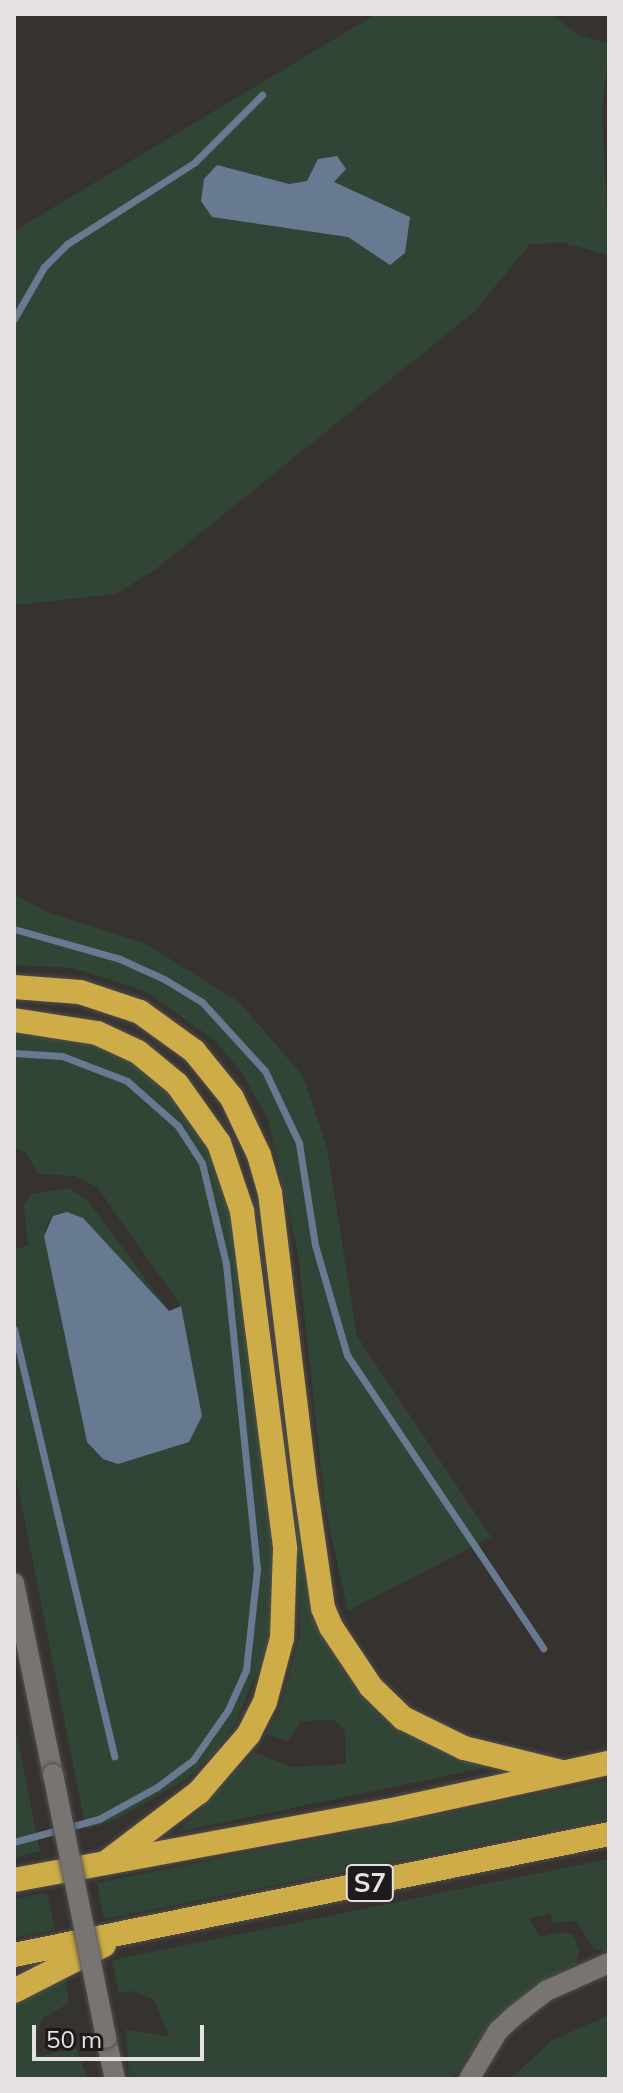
<!DOCTYPE html>
<html>
<head>
<meta charset="utf-8">
<style>
  body { margin:0 }
  #map { position:relative; width:623px; height:2093px; overflow:hidden; background:#363230; font-family:Mulish,sans-serif }
  div>[style] { position:absolute }
  [style*='--x'] { left:calc(var(--x)*1px); top:calc(var(--y)*1px); width:calc(var(--w)*1px); rotate:calc(var(--a)*1deg) }
  .green>* { inset:0; background:#304535 }
  .water>* { inset:0; background:#687a92 }
  .stream>* { height:7px; margin:-3.5px; padding:0 3.5px; transform-origin:3.5px; border-radius:3.5px; background:#687a92 }
  .roads { filter:drop-shadow(0 0 2px #514e4c) drop-shadow(0 0 2px #514e4c) }
  .minor>* { height:20px; margin:-10px; padding:0 10px; transform-origin:10px; border-radius:10px; background:#787472 }
  .highway>* { height:24px; margin:-12px; padding:0 12px; transform-origin:12px; border-radius:12px; background:#ceac47 }
  .bridges { filter:drop-shadow(0 0 2px #514e4c) drop-shadow(0 0 2px #514e4c) }
  .minor-bridge>* { height:20px; margin:-10px; padding:0 10px; transform-origin:10px; border-radius:10px; background:#787472 }
  span { translate:-50% -50%; white-space:nowrap; text-align:center; line-height:1.15; -webkit-text-stroke:6px #1c1a1a; paint-order:stroke }
  .shield-label span { padding:2px 6px; background:#1c1a1a; border:2px solid; border-radius:6px; -webkit-text-stroke-width:0 }
  .shield-label { font-size:26px; color:#e4e1e0; font-weight:700 }
  .frame { position:absolute; inset:0; border:16px solid #e4e1e0; pointer-events:none }
  .scale { position:absolute; left:32px; top:2025px; width:172px; height:36px; box-sizing:border-box; border:4px solid #e4e1e0; border-top:0; padding-left:10px; font-size:24px; line-height:28px; white-space:nowrap; color:#e4e1e0; -webkit-text-stroke:6px #1c1a1a; paint-order:stroke }
</style>
</head>
<body>
<div id="map">
  <div class="green">
    <div style="clip-path:polygon(376px 14px,551px 14px,579px 35px,609px 44px,602px 112px,609px 255px,564px 243px,530px 244px,474px 312px,156px 569px,116px 594px,14px 605px,14px 231px)"></div>
    <div style="clip-path:polygon(14px 894px,47px 912px,144px 943px,239px 1002px,303px 1076px,327px 1148px,357px 1336px,491px 1537px,348px 1611px,325px 1507px,298px 1254px,268px 1119px,240px 1070px,214px 1040px,145px 991px,73px 968px,14px 965px)"></div>
    <div style="clip-path:polygon(14px 1029px,95px 1042px,130px 1060px,162px 1082px,215px 1155px,231px 1209px,274px 1549px,275px 1604px,269px 1644px,235px 1724px,215px 1753px,185px 1780px,113px 1821px,86px 1829px,14px 1467px,14px 1249px,28px 1246px,24px 1205px,31px 1194px,69px 1188px,88px 1201px,169px 1311px,53px 1216px,47px 1223px,44px 1236px,92px 1450px,202px 1415px,181px 1306px,97px 1187px,75px 1176px,38px 1174px,26px 1153px,14px 1146px)"></div>
    <div style="clip-path:polygon(295px 1518px,300px 1519px,320px 1627px,343px 1671px,366px 1699px,493px 1766px,178px 1832px,254px 1752px,292px 1767px,346px 1764px,345px 1731px,335px 1720px,301px 1721px,288px 1741px,266px 1734px,279px 1711px,300px 1635px)"></div>
    <div style="clip-path:polygon(14px 1720px,40px 1851px,14px 1858px)"></div>
    <div style="clip-path:polygon(609px 1780px,609px 1819px,104px 1919px,97px 1883px)"></div>
    <div style="clip-path:polygon(609px 1859px,609px 1952px,594px 1949px,576px 1921px,553px 1923px,550px 1914px,529px 1919px,540px 1937px,563px 1932px,574px 1936px,579px 1951px,576px 1964px,539px 1984px,491px 2025px,452px 2079px,129px 2079px,126px 2030px,169px 2036px,154px 1999px,131px 1991px,119px 1993px,112px 1960px)"></div>
    <div style="clip-path:polygon(47px 1893px,55px 1930px,14px 1938px,14px 1899px)"></div>
    <div style="clip-path:polygon(64px 1975px,69px 2003px,42px 2019px,35px 2044px,39px 2056px,76px 2048px,87px 2078px,14px 2079px,14px 1997px)"></div>
    <div style="clip-path:polygon(609px 2015px,609px 2079px,510px 2079px,553px 2040px)"></div>
  </div>
  <div class="water">
    <div style="clip-path:polygon(337px 156px,346px 169px,334px 182px,410px 217px,405px 253px,390px 265px,348px 237px,212px 217px,201px 201px,204px 179px,217px 165px,289px 184px,307px 181px,318px 159px)"></div>
    <div style="clip-path:polygon(67px 1212px,83px 1218px,169px 1311px,181px 1306px,202px 1416px,189px 1442px,118px 1464px,103px 1459px,87px 1442px,44px 1236px,53px 1216px)"></div>
  </div>
  <div class="stream">
    <div style="--x:14;--y:319;--w:60;--a:-60"></div>
    <div style="--x:44;--y:267;--w:33;--a:-45"></div>
    <div style="--x:67;--y:244;--w:152;--a:-32.6"></div>
    <div style="--x:195;--y:162;--w:95;--a:-45"></div>
    <div style="--x:14;--y:929;--w:110;--a:15.8"></div>
    <div style="--x:120;--y:959;--w:48;--a:24.4"></div>
    <div style="--x:164;--y:979;--w:44;--a:31.2"></div>
    <div style="--x:202;--y:1002;--w:93;--a:47.6"></div>
    <div style="--x:265;--y:1071;--w:80;--a:64.7"></div>
    <div style="--x:299;--y:1143;--w:103;--a:81.1"></div>
    <div style="--x:315;--y:1245;--w:115;--a:73.8"></div>
    <div style="--x:347;--y:1355;--w:353;--a:56.2"></div>
    <div style="--x:14;--y:1053;--w:48;--a:3.6"></div>
    <div style="--x:62;--y:1056;--w:70;--a:21"></div>
    <div style="--x:127;--y:1081;--w:68;--a:41.4"></div>
    <div style="--x:178;--y:1126;--w:44;--a:57"></div>
    <div style="--x:202;--y:1163;--w:104;--a:76.6"></div>
    <div style="--x:226;--y:1264;--w:307;--a:84.2"></div>
    <div style="--x:257;--y:1569;--w:102;--a:96.2"></div>
    <div style="--x:246;--y:1670;--w:44;--a:114.2"></div>
    <div style="--x:228;--y:1710;--w:61;--a:125"></div>
    <div style="--x:193;--y:1760;--w:45;--a:143.1"></div>
    <div style="--x:157;--y:1787;--w:66;--a:151.1"></div>
    <div style="--x:99;--y:1819;--w:88;--a:164.9"></div>
    <div style="--x:14;--y:1329;--w:439;--a:76.8"></div>
  </div>
  <div class="roads">
    <div class="minor">
      <div style="--x:14;--y:1583;--w:195;--a:78.5"></div>
      <div style="--x:106;--y:2038;--w:42;--a:77.6"></div>
      <div style="--x:469;--y:2079;--w:56;--a:-58.9"></div>
      <div style="--x:498;--y:2031;--w:22;--a:-43"></div>
      <div style="--x:514;--y:2016;--w:41;--a:-38"></div>
      <div style="--x:546;--y:1991;--w:69;--a:-24"></div>
    </div>
    <div class="highway">
      <div style="--x:14;--y:987;--w:66;--a:4.3"></div>
      <div style="--x:80;--y:992;--w:63;--a:18.4"></div>
      <div style="--x:140;--y:1012;--w:67;--a:35.8"></div>
      <div style="--x:194;--y:1051;--w:60;--a:51"></div>
      <div style="--x:232;--y:1098;--w:63;--a:64.7"></div>
      <div style="--x:259;--y:1155;--w:40;--a:74"></div>
      <div style="--x:270;--y:1193;--w:292;--a:83.1"></div>
      <div style="--x:305;--y:1483;--w:126;--a:81.8"></div>
      <div style="--x:323;--y:1608;--w:21;--a:67"></div>
      <div style="--x:331;--y:1627;--w:72;--a:56.3"></div>
      <div style="--x:371;--y:1687;--w:45;--a:44.1"></div>
      <div style="--x:403;--y:1718;--w:68;--a:26.2"></div>
      <div style="--x:464;--y:1748;--w:101;--a:13.8"></div>
      <div style="--x:14;--y:1020;--w:84;--a:8.9"></div>
      <div style="--x:97;--y:1033;--w:45;--a:24.9"></div>
      <div style="--x:138;--y:1052;--w:50;--a:39.4"></div>
      <div style="--x:177;--y:1084;--w:72;--a:54.6"></div>
      <div style="--x:219;--y:1143;--w:72;--a:71.3"></div>
      <div style="--x:242;--y:1211;--w:341;--a:82.7"></div>
      <div style="--x:285;--y:1549;--w:89;--a:91.9"></div>
      <div style="--x:282;--y:1638;--w:66;--a:104.9"></div>
      <div style="--x:265;--y:1702;--w:36;--a:117"></div>
      <div style="--x:249;--y:1734;--w:77;--a:130.8"></div>
      <div style="--x:199;--y:1792;--w:114;--a:142.8"></div>
      <div style="--x:14;--y:1880;--w:380;--a:-10.5"></div>
      <div style="--x:388;--y:1811;--w:226;--a:-12.3"></div>
      <div style="--x:14;--y:1955;--w:607;--a:-11.49"></div>
      <div style="--x:14;--y:1991;--w:101;--a:-27.1"></div>
    </div>
  </div>
  <div class="bridges">
    <div class="minor-bridge">
      <div style="--x:53;--y:1774;--w:269;--a:78.6"></div>
    </div>
  </div>
  <div class="shield-label">
    <span style="left:370px;top:1883px">S7</span>
  </div>
  <div class="frame"></div>
  <div class="scale">50 m</div>
</div>
</body>
</html>
